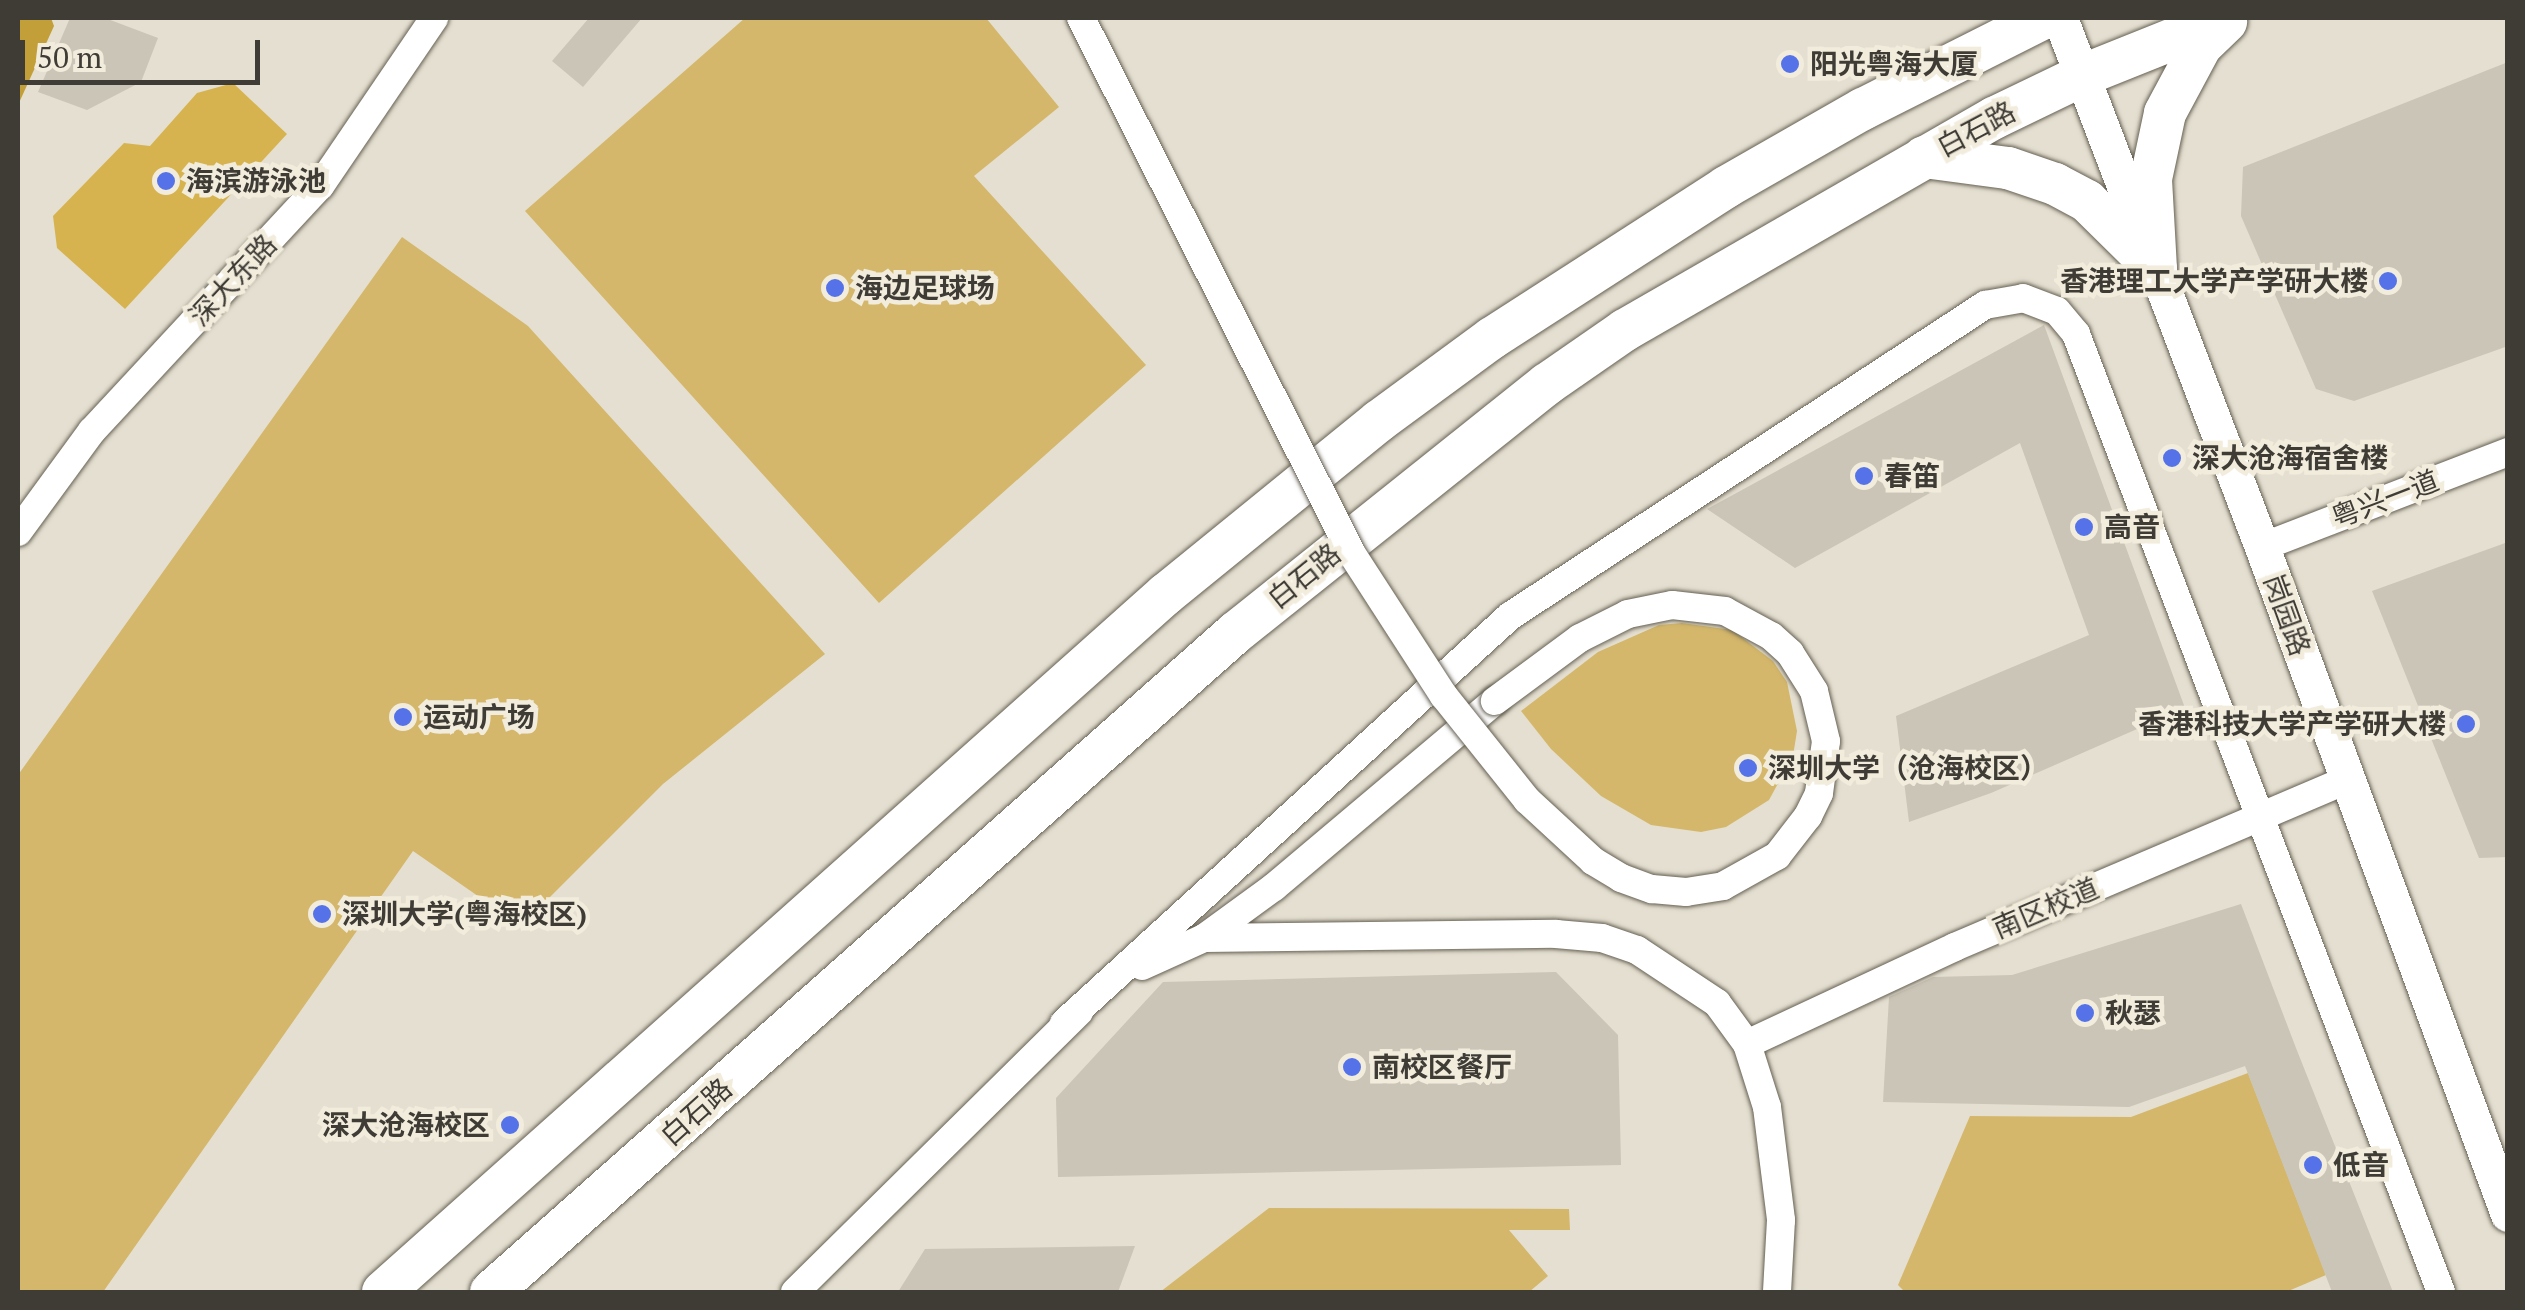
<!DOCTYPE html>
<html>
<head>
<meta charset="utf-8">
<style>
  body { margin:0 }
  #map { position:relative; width:2525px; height:1310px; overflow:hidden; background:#e4dfd0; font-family:"PT Serif","Noto Sans SC",serif }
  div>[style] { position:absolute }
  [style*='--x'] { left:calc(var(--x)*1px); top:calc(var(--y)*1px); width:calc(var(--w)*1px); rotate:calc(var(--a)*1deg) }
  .green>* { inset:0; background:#d4b76a }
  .forest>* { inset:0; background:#c29f38 }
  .water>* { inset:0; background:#d7b34f }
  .building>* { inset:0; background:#cac5b6 }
  .roads { filter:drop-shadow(0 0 2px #656053) drop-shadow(0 0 2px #656053) }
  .minor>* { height:28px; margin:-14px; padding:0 14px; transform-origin:14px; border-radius:14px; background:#fff }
  .tertiary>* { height:35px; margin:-17.5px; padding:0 17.5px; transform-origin:17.5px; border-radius:17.5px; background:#fff }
  .primary>* { height:42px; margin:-21px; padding:0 21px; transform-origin:21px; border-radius:21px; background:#fff }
  .bridges { filter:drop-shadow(0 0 2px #656053) drop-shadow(0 0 2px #656053) }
  .minor-bridge>* { height:28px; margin:-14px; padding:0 14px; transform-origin:14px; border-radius:14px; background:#fff }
  .dots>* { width:28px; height:28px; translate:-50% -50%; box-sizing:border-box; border:5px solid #f2ecdd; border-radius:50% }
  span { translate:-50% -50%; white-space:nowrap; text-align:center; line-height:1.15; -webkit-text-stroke:9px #f2ecdd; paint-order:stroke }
  .poi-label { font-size:28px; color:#3f3c36; font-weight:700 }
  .left { translate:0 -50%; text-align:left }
  .right { translate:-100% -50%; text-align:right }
  .street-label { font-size:28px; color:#3f3c36 }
  .frame { position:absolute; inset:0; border:20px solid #3f3c36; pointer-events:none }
  .scale { position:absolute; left:20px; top:40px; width:240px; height:45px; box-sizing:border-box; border:5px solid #3f3c36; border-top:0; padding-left:12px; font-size:30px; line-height:35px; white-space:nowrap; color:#3f3c36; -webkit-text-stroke:8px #f2ecdd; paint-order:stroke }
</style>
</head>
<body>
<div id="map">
  <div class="green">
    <div style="clip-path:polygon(745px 18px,986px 18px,1059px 107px,974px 176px,1146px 365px,879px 603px,525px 211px)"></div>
    <div style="clip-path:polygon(402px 237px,528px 326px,825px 654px,663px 784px,521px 926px,413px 851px,103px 1292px,18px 1290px,18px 775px)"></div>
    <div style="clip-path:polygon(1682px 623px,1732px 630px,1773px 661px,1787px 682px,1797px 731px,1793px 756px,1769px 800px,1726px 827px,1701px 832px,1651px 825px,1601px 796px,1551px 749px,1521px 711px,1598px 652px,1659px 625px)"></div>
    <div style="clip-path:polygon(2248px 1073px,2326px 1275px,2286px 1292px,1905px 1292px,1898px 1285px,1970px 1116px,2131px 1117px)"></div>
    <div style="clip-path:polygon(1269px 1208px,1569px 1209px,1570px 1230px,1509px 1230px,1548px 1276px,1529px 1292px,1160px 1292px)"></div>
  </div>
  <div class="forest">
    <div style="clip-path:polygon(18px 18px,51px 18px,54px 26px,18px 105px)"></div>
  </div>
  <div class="water">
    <div style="clip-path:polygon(233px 83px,287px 134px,125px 309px,57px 248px,53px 216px,124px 143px,150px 146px,197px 93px)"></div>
  </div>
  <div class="building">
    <div style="clip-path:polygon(70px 18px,105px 18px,158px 38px,141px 82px,87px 110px,38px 92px)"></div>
    <div style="clip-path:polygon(589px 18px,642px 18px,583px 87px,552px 61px)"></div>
    <div style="clip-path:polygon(2508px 62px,2508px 346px,2354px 401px,2316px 389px,2241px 216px,2243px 167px)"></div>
    <div style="clip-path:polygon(2044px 325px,2185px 708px,1991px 793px,1909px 822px,1896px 716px,2089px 635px,2020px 443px,1795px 568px,1707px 509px)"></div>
    <div style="clip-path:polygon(2508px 542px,2508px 857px,2479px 858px,2372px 591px)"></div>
    <div style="clip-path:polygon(2241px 904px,2296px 1048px,2393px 1292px,2332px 1292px,2245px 1066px,2129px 1107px,1883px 1102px,1889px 997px,1933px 977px,2012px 975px)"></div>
    <div style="clip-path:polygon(1556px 972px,1618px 1035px,1621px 1165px,1058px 1177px,1056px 1098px,1163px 982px)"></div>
    <div style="clip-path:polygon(1135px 1246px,1118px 1292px,898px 1292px,925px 1249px)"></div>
  </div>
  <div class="roads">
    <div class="minor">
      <div style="--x:18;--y:532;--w:125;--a:-53.8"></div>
      <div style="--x:92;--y:431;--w:335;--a:-47.1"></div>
      <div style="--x:320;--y:186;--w:203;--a:-55.8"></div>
      <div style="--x:2262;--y:547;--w:264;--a:-21.1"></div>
      <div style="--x:1204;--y:938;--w:87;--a:-36.1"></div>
      <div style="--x:1274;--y:887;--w:289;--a:-40.1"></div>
      <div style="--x:1142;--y:966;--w:68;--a:-24.3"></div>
      <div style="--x:1204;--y:938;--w:352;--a:-0.7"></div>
      <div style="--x:1556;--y:934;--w:46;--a:5"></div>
      <div style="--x:1602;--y:938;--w:37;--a:19"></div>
      <div style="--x:1637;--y:950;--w:96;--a:33.5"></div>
      <div style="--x:1717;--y:1003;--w:51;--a:53.8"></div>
      <div style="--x:1747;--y:1044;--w:66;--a:72.4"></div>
      <div style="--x:1767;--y:1107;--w:114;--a:82.9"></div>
      <div style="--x:1781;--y:1220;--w:72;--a:93.2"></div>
      <div style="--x:1064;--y:1023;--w:604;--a:-42.38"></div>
      <div style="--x:1510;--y:616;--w:568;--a:-33.21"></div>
      <div style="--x:1985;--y:305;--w:39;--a:-10"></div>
      <div style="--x:2023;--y:298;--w:36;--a:21"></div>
      <div style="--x:2057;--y:311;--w:30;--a:50"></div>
      <div style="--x:2076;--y:334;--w:1025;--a:69.14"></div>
      <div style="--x:1747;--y:1044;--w:230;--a:-25"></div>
      <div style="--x:1955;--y:947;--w:426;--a:-23.1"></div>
      <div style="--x:795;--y:1292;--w:399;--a:-44.6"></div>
    </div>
    <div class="tertiary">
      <div style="--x:2060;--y:18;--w:566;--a:69.1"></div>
      <div style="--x:2262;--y:547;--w:711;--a:69.76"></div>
    </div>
    <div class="primary">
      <div style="--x:1924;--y:157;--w:85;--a:7.5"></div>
      <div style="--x:2008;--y:168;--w:50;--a:18.8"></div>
      <div style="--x:2055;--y:184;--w:36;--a:28"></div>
      <div style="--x:2087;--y:201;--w:97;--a:44.6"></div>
      <div style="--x:2156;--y:269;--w:90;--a:-93.2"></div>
      <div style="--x:2151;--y:179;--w:67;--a:-78"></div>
      <div style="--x:2165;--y:113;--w:76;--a:-61.8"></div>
      <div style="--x:2201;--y:46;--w:35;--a:-44"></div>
      <div style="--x:383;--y:1292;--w:1049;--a:-41.72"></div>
      <div style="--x:1166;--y:594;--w:274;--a:-39.1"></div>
      <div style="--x:1379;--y:421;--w:140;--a:-36.3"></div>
      <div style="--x:1492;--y:338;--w:278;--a:-32.8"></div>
      <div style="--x:1726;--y:187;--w:158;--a:-29.7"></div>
      <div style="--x:1863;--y:109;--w:203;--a:-26.7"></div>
      <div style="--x:491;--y:1292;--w:994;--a:-41.53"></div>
      <div style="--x:1235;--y:633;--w:399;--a:-38.6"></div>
      <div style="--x:1547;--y:384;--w:95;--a:-34.7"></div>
      <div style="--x:1625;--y:330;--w:426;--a:-29.9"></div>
      <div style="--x:1994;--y:118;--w:97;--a:-25.8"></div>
      <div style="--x:2081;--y:76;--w:156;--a:-21.8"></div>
    </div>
  </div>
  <div class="bridges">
    <div class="minor-bridge">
      <div style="--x:1081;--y:18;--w:601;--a:63.18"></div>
      <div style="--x:1352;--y:554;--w:169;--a:57.1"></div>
      <div style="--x:1444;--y:696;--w:133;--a:51.4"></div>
      <div style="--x:1527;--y:800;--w:90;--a:42.7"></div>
      <div style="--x:1593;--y:861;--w:33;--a:31"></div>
      <div style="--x:1621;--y:878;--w:33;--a:20"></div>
      <div style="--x:1652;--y:889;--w:34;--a:5"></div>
      <div style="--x:1686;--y:892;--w:37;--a:-9"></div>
      <div style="--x:1723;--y:886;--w:62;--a:-29.1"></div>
      <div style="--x:1777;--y:856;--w:51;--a:-52.2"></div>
      <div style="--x:1808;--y:816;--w:25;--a:-64"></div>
      <div style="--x:1819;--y:793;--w:52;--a:-82.3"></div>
      <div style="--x:1826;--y:741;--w:51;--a:-103.5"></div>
      <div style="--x:1814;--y:691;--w:45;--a:-122.3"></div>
      <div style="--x:1790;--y:653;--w:25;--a:-138"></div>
      <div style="--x:1771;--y:636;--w:52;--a:-151.5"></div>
      <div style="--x:1725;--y:611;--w:53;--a:-173.5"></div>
      <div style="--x:1672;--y:605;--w:45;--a:168.4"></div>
      <div style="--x:1628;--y:614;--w:54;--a:153.4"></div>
      <div style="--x:1580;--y:638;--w:106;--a:143.5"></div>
    </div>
  </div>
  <div class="dots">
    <div style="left:1790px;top:64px;background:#5572e8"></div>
    <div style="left:166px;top:181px;background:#5572e8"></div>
    <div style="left:2388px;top:281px;background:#5572e8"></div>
    <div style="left:835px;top:288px;background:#5572e8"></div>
    <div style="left:2172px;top:458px;background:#5572e8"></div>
    <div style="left:1864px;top:476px;background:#5572e8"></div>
    <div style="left:2084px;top:527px;background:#5572e8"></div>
    <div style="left:403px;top:717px;background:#5572e8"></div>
    <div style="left:2466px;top:724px;background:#5572e8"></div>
    <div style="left:1748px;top:768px;background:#5572e8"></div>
    <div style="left:322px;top:914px;background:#5572e8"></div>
    <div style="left:2085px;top:1013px;background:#5572e8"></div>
    <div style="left:1352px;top:1067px;background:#5572e8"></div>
    <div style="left:510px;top:1125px;background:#5572e8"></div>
    <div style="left:2313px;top:1165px;background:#5572e8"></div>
  </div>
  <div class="poi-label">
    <span class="left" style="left:1810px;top:64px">阳光粤海大厦</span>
    <span class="left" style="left:186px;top:181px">海滨游泳池</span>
    <span class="right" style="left:2368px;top:281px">香港理工大学产学研大楼</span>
    <span class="left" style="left:855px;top:288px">海边足球场</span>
    <span class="left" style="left:2192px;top:458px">深大沧海宿舍楼</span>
    <span class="left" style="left:1884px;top:476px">春笛</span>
    <span class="left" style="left:2104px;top:527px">高音</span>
    <span class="left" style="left:423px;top:717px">运动广场</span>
    <span class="right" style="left:2446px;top:724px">香港科技大学产学研大楼</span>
    <span class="left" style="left:1768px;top:768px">深圳大学（沧海校区）</span>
    <span class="left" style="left:342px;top:914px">深圳大学(粤海校区)</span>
    <span class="left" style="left:2105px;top:1013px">秋瑟</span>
    <span class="left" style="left:1372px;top:1067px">南校区餐厅</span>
    <span class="right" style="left:490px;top:1125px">深大沧海校区</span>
    <span class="left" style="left:2333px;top:1165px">低音</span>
  </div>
  <div class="street-label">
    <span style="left:1976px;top:129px;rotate:-28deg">白石路</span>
    <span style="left:233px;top:280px;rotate:-47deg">深大东路</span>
    <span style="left:2385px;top:499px;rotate:-21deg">粤兴一道</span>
    <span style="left:1304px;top:576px;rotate:-39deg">白石路</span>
    <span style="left:2287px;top:615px;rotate:70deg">岗园路</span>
    <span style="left:2046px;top:908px;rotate:-23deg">南区校道</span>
    <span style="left:696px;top:1112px;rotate:-42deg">白石路</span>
  </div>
  <div class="frame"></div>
  <div class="scale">50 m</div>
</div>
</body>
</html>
